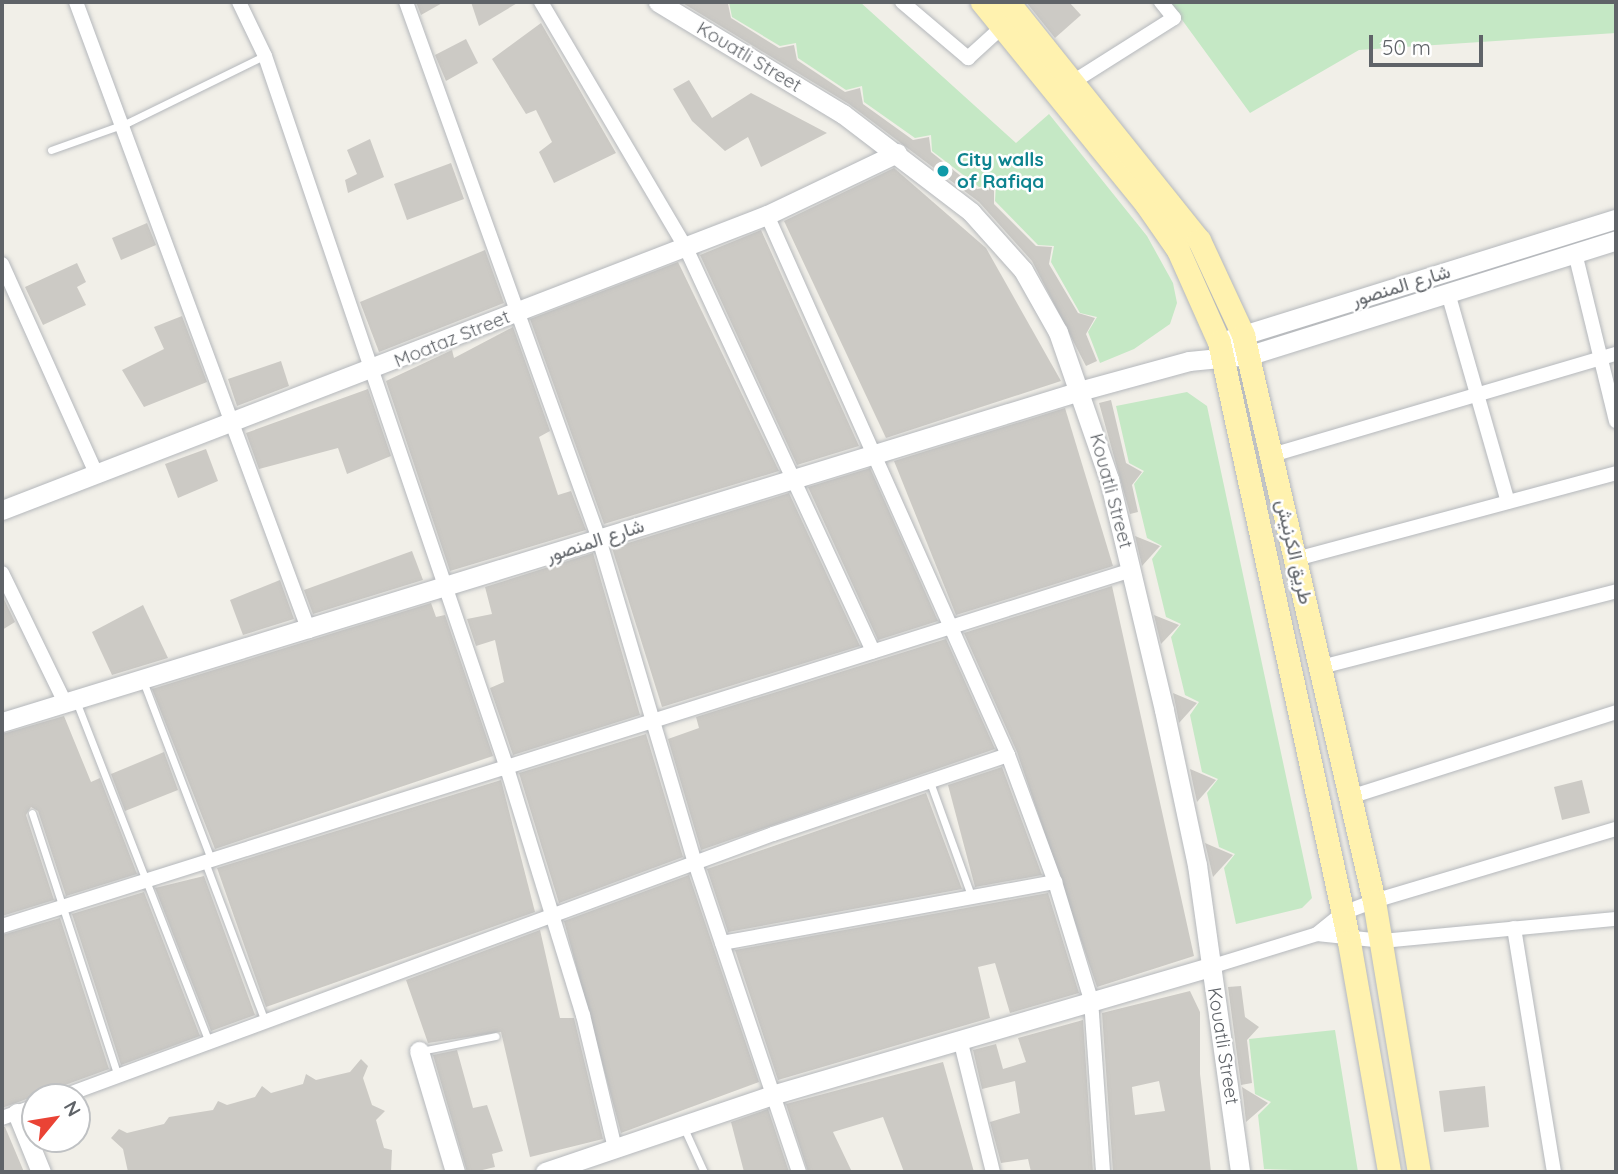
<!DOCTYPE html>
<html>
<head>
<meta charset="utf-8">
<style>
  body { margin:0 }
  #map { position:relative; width:1618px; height:1174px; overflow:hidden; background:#f1efe8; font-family:Quicksand,Vazirmatn,sans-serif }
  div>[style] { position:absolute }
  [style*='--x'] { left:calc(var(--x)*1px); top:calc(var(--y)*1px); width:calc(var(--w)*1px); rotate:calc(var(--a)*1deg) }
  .green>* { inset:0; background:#c5e8c5 }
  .building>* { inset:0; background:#cccac5 }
  .roads { filter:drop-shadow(0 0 2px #b5b8bc) drop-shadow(0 0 2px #b5b8bc) }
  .lane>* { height:7px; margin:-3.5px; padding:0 3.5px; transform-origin:3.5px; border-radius:3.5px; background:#fff }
  .street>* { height:14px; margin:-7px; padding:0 7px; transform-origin:7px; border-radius:7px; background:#fff }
  .secondary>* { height:19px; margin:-9.5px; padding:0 9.5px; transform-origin:9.5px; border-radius:9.5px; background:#fff }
  .primary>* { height:23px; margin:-11.5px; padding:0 11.5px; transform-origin:11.5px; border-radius:11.5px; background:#fff2af }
  .dots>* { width:19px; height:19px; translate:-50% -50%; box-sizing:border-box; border:4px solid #fff; border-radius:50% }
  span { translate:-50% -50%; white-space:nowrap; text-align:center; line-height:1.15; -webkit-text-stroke:5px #fff; paint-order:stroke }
  .street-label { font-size:19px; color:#5f6368 }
  .culture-label { font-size:19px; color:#0d838f; font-weight:700 }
  .left { translate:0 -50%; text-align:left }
  .frame { position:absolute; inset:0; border:4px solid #5f6368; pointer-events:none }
  .north { position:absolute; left:21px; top:1083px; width:70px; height:70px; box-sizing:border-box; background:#fff; border:2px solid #bfc1c3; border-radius:50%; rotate:60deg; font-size:19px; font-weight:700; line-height:28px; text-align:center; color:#5f6368 }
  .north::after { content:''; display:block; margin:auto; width:24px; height:32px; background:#ea4335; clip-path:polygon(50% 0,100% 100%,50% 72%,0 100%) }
  .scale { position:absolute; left:1369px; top:35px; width:114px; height:32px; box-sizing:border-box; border:4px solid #5f6368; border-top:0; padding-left:9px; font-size:21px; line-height:24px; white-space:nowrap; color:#5f6368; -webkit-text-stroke:5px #fff; paint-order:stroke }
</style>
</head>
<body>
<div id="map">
  <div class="green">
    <div style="clip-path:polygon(729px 2px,860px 2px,1016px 143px,1049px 114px,1147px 236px,1173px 283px,1177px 303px,1170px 324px,1134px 349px,1100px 363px,1088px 332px,1097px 317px,1080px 313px,1051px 262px,1054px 246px,1038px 245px,995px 201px,996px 185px,979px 187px,932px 151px,931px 135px,915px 138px,864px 102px,862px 86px,846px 90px,798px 58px,796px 43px,780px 46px,732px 17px)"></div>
    <div style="clip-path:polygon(1169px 2px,1616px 2px,1616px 33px,1359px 50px,1250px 113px)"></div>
    <div style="clip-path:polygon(1187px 392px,1207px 406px,1312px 898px,1302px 908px,1236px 924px,1224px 868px,1235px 854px,1219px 847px,1207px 793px,1218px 779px,1202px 772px,1190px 715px,1199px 702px,1185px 695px,1171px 637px,1181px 624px,1166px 617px,1152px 559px,1162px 546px,1147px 538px,1134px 484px,1144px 471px,1129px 463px,1116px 406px)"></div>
    <div style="clip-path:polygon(1335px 1030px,1358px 1172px,1264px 1169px,1258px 1115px,1271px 1102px,1255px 1094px,1249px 1039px)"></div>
  </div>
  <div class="building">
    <div style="clip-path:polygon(416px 2px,444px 2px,421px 15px)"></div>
    <div style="clip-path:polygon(471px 2px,519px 2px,479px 26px)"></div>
    <div style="clip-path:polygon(681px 2px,728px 4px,731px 18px,779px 48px,794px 45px,797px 60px,845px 92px,860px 88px,863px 104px,913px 140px,929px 137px,931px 152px,977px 189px,994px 186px,994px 204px,1036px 246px,1052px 247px,1049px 264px,1078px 313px,1095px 318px,1086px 334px,1097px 361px,1086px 366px,1032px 261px,979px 202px,849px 104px)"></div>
    <div style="clip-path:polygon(1026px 2px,1069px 2px,1081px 15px,1055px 38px)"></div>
    <div style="clip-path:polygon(541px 23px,616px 153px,554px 183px,539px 152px,552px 142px,536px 110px,526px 114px,492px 59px)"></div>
    <div style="clip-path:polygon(466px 39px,478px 63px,446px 81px,435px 55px)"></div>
    <div style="clip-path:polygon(689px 80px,712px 118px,751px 93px,827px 133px,761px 167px,748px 137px,725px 151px,692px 121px,673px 89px)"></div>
    <div style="clip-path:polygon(370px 139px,384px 177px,348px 193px,345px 180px,357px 174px,347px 150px)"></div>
    <div style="clip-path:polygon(451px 163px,464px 199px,407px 220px,394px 184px)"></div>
    <div style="clip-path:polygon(894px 168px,986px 248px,1061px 381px,886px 438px,784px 221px)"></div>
    <div style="clip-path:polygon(147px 223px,156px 245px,121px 260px,112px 238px)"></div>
    <div style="clip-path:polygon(761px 230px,859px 446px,797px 465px,700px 255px)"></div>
    <div style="clip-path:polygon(485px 250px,504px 303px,379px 352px,360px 302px)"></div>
    <div style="clip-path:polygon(678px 262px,779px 471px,604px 524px,530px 319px)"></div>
    <div style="clip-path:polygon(77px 263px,86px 282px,77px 287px,86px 305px,43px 325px,25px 287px)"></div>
    <div style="clip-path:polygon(182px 316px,207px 382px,144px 407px,122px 370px,164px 349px,154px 327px)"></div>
    <div style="clip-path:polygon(513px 327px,550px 431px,539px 437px,558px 495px,571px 491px,586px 530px,450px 571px,386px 381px,452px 350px,454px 358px)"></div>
    <div style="clip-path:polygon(281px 361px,289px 386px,237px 406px,228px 379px)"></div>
    <div style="clip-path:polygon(368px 389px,391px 456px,347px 474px,338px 448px,259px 469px,246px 433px)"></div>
    <div style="clip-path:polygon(1111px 400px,1126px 463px,1142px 472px,1132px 485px,1138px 512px,1130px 514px,1099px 403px)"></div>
    <div style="clip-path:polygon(1065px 408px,1113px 566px,956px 615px,894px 461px)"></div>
    <div style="clip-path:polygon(206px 449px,218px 481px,178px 498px,165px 464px)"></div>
    <div style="clip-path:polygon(870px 468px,938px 621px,878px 640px,808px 487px)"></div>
    <div style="clip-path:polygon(789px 493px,860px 646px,662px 707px,612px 548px)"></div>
    <div style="clip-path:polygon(1135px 536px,1160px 546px,1142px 566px)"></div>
    <div style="clip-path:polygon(412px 551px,423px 580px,313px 614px,304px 590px)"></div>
    <div style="clip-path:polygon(593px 553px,640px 715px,513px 755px,490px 688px,504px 682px,495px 640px,476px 646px,467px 619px,492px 614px,485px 587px)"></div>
    <div style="clip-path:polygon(280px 580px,294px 619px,243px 635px,230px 600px)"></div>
    <div style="clip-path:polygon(1112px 586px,1194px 956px,1097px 987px,1017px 752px,964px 633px)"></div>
    <div style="clip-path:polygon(2px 595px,15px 622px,2px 630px)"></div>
    <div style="clip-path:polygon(431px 603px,436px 617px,445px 615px,493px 756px,215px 849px,152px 689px)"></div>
    <div style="clip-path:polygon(143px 605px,168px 658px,112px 675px,92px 632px)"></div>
    <div style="clip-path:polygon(1154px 615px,1179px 625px,1161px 644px,1157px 628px)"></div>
    <div style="clip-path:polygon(946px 639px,995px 749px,701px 850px,668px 739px,699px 728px,696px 717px)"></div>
    <div style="clip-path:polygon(1173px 693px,1197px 703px,1179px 723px,1176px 707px)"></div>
    <div style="clip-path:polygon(64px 716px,91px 782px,100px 778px,137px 874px,66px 896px,38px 811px,31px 807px,26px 815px,54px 900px,2px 916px,2px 734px)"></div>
    <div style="clip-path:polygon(646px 734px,683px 857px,559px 903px,519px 773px)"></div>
    <div style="clip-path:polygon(164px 752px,178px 790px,125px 811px,111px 774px)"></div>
    <div style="clip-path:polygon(1002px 767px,1042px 875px,975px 887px,948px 785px)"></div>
    <div style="clip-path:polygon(1190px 769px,1216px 780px,1197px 802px,1193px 784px)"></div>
    <div style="clip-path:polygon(501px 780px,535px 912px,266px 1007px,217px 868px)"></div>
    <div style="clip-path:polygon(1582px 780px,1590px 813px,1562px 820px,1554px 787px)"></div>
    <div style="clip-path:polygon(926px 793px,962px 889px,728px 932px,707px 869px)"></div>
    <div style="clip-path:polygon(1205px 843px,1233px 855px,1213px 877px)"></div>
    <div style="clip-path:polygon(689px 875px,759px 1082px,621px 1133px,564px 921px)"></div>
    <div style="clip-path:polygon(204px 876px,255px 1015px,211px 1031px,155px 888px)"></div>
    <div style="clip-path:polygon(144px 892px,200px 1036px,121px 1065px,72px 914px)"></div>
    <div style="clip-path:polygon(1048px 893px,1079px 993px,1010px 1013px,995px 963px,978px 967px,990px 1018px,778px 1080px,735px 950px)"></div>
    <div style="clip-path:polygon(60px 918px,109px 1069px,2px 1108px,2px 935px)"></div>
    <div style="clip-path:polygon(540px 930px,560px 1018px,574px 1018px,603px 1139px,530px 1157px,501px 1032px,428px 1043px,406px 980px)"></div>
    <div style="clip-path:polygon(1241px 986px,1245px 1017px,1259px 1027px,1247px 1040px,1252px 1083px,1241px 1085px,1228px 987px)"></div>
    <div style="clip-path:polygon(evenodd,1190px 991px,1200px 1012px,1200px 1074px,1211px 1172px,1113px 1172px,1102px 1013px,1190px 991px,1159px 1081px,1165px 1111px,1135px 1115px,1132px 1087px,1159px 1081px)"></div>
    <div style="clip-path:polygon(1083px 1020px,1093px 1172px,1031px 1172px,1028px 1159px,1001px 1163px,990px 1122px,1020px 1113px,1015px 1081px,982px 1089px,973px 1050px,996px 1044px,1003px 1069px,1026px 1062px,1018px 1038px)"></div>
    <div style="clip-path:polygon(457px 1050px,473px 1108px,487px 1105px,503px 1151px,492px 1154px,495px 1167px,474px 1172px,467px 1172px,433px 1055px)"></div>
    <div style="clip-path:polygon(361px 1059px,368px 1066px,363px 1078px,372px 1105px,385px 1111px,376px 1120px,384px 1148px,392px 1150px,391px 1172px,128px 1172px,123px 1149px,111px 1138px,119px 1129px,127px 1133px,164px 1124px,169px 1117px,213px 1110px,218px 1101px,227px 1105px,255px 1097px,262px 1086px,271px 1093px,303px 1084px,306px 1074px,316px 1080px,350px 1072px)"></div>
    <div style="clip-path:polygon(943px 1062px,974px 1172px,904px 1172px,883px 1117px,833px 1132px,852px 1172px,808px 1172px,786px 1104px)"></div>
    <div style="clip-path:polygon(1485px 1086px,1489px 1127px,1444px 1132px,1439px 1091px)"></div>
    <div style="clip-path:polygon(1242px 1087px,1268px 1103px,1246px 1122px,1244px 1104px)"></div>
    <div style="clip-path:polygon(768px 1109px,789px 1172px,744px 1172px,731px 1122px)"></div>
    <div style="clip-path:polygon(2px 1127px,5px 1127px,24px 1172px,2px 1172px)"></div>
  </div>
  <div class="roads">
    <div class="lane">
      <div style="--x:51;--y:150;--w:81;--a:-19.6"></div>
      <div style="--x:127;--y:123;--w:153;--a:-26.1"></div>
      <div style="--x:143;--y:681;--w:191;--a:69.1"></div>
      <div style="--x:76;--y:701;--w:367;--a:68.7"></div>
      <div style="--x:930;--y:782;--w:123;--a:70.1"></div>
      <div style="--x:32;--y:813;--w:277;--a:71.9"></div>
      <div style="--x:205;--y:862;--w:171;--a:69.4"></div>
      <div style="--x:421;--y:1051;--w:76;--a:-11.3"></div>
      <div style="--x:683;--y:1126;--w:51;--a:65.5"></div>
    </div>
    <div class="street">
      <div style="--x:76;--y:2;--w:671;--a:69.67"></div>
      <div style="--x:239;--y:2;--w:60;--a:64.3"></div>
      <div style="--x:265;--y:56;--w:749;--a:71.23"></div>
      <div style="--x:506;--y:765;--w:262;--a:72.9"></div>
      <div style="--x:583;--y:1015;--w:137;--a:76.5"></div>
      <div style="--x:406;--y:2;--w:571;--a:70.23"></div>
      <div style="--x:599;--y:539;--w:338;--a:73.5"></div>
      <div style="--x:695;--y:863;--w:326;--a:71.4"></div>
      <div style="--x:541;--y:2;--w:283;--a:59.5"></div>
      <div style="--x:685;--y:246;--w:447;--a:65.1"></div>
      <div style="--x:902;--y:2;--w:87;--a:40.3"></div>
      <div style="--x:968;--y:58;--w:47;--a:-42.4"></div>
      <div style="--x:1076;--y:80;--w:116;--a:-32.3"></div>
      <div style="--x:1174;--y:18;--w:21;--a:-129"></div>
      <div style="--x:767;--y:215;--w:591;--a:65.95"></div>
      <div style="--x:1008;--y:755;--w:135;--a:69.7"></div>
      <div style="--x:1055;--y:882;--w:123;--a:73"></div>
      <div style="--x:1091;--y:1000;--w:172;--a:86"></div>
      <div style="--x:1575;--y:253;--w:173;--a:76.3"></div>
      <div style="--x:2;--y:264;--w:231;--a:65.8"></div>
      <div style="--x:1448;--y:293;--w:217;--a:74"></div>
      <div style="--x:1272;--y:455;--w:359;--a:-16.4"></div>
      <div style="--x:1296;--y:559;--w:331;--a:-15"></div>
      <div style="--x:2;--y:573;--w:144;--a:64.1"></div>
      <div style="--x:1321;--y:667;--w:305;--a:-14.4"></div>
      <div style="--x:1350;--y:797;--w:279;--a:-17.7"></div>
      <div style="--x:2;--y:926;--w:1185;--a:-17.49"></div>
      <div style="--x:1514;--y:928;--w:247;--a:80.7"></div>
      <div style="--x:1317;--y:934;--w:33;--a:-39"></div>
      <div style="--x:1343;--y:913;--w:33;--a:-21"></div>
      <div style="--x:1374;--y:901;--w:252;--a:-16.6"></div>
      <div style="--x:722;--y:943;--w:339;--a:-10.4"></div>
      <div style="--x:1210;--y:967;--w:112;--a:-17.1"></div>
      <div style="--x:1317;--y:934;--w:65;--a:6.1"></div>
      <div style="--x:1382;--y:941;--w:235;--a:-5.4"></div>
      <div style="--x:960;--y:1039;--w:137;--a:76.1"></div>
      <div style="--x:61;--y:1097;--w:759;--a:-20.27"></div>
      <div style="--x:773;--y:834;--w:248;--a:-18.6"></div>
      <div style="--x:2;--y:1118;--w:35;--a:-20"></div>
    </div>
    <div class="secondary">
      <div style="--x:658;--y:2;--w:216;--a:31.2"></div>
      <div style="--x:843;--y:114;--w:161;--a:37.4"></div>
      <div style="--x:971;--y:212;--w:78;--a:48.1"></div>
      <div style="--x:1023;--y:270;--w:71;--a:60.6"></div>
      <div style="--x:1058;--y:332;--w:156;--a:70.9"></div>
      <div style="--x:1109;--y:479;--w:237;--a:76.6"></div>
      <div style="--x:1164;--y:710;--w:158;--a:78"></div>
      <div style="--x:1197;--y:865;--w:310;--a:82"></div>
      <div style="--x:1230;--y:339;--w:404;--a:-17.3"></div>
      <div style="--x:2;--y:510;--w:820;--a:-21.09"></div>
      <div style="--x:767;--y:215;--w:144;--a:-25.5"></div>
      <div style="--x:2;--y:722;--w:1131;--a:-17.07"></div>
      <div style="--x:1083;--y:390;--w:110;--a:-15.3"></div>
      <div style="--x:1189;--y:361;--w:61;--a:-5.6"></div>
      <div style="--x:1250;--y:355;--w:384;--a:-17.4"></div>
      <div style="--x:419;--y:1051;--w:126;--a:73.4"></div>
      <div style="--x:17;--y:1113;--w:64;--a:67.9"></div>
      <div style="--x:545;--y:1172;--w:240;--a:-18.7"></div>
      <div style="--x:772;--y:1095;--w:456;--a:-16.3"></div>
    </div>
    <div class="primary">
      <div style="--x:982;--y:2;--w:260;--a:50.9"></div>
      <div style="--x:1146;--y:204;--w:56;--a:55.2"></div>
      <div style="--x:1178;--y:250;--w:101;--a:66"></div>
      <div style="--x:1219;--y:342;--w:614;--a:77.77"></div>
      <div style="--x:1349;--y:942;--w:233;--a:80.1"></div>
      <div style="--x:1008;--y:2;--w:305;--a:51.3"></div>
      <div style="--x:1199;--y:240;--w:105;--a:65.1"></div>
      <div style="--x:1243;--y:335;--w:581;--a:76.97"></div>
      <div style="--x:1374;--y:901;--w:275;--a:80.6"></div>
    </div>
  </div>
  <div class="dots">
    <div style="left:943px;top:171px;background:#0f9aa8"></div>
  </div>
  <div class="street-label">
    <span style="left:749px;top:57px;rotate:31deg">Kouatli Street</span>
    <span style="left:1401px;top:286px;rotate:-17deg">شارع المنصور</span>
    <span style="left:452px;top:339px;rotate:-22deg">Moataz Street</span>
    <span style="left:1111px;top:491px;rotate:75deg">Kouatli Street</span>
    <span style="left:595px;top:541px;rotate:-18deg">شارع المنصور</span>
    <span style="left:1294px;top:552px;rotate:77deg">طريق الكرنيش</span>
    <span style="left:1223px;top:1046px;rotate:81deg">Kouatli Street</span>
  </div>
  <div class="culture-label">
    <span class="left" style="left:957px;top:171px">City walls<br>of Rafiqa</span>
  </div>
  <div class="frame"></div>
  <div class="north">N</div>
  <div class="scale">50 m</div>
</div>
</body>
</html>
